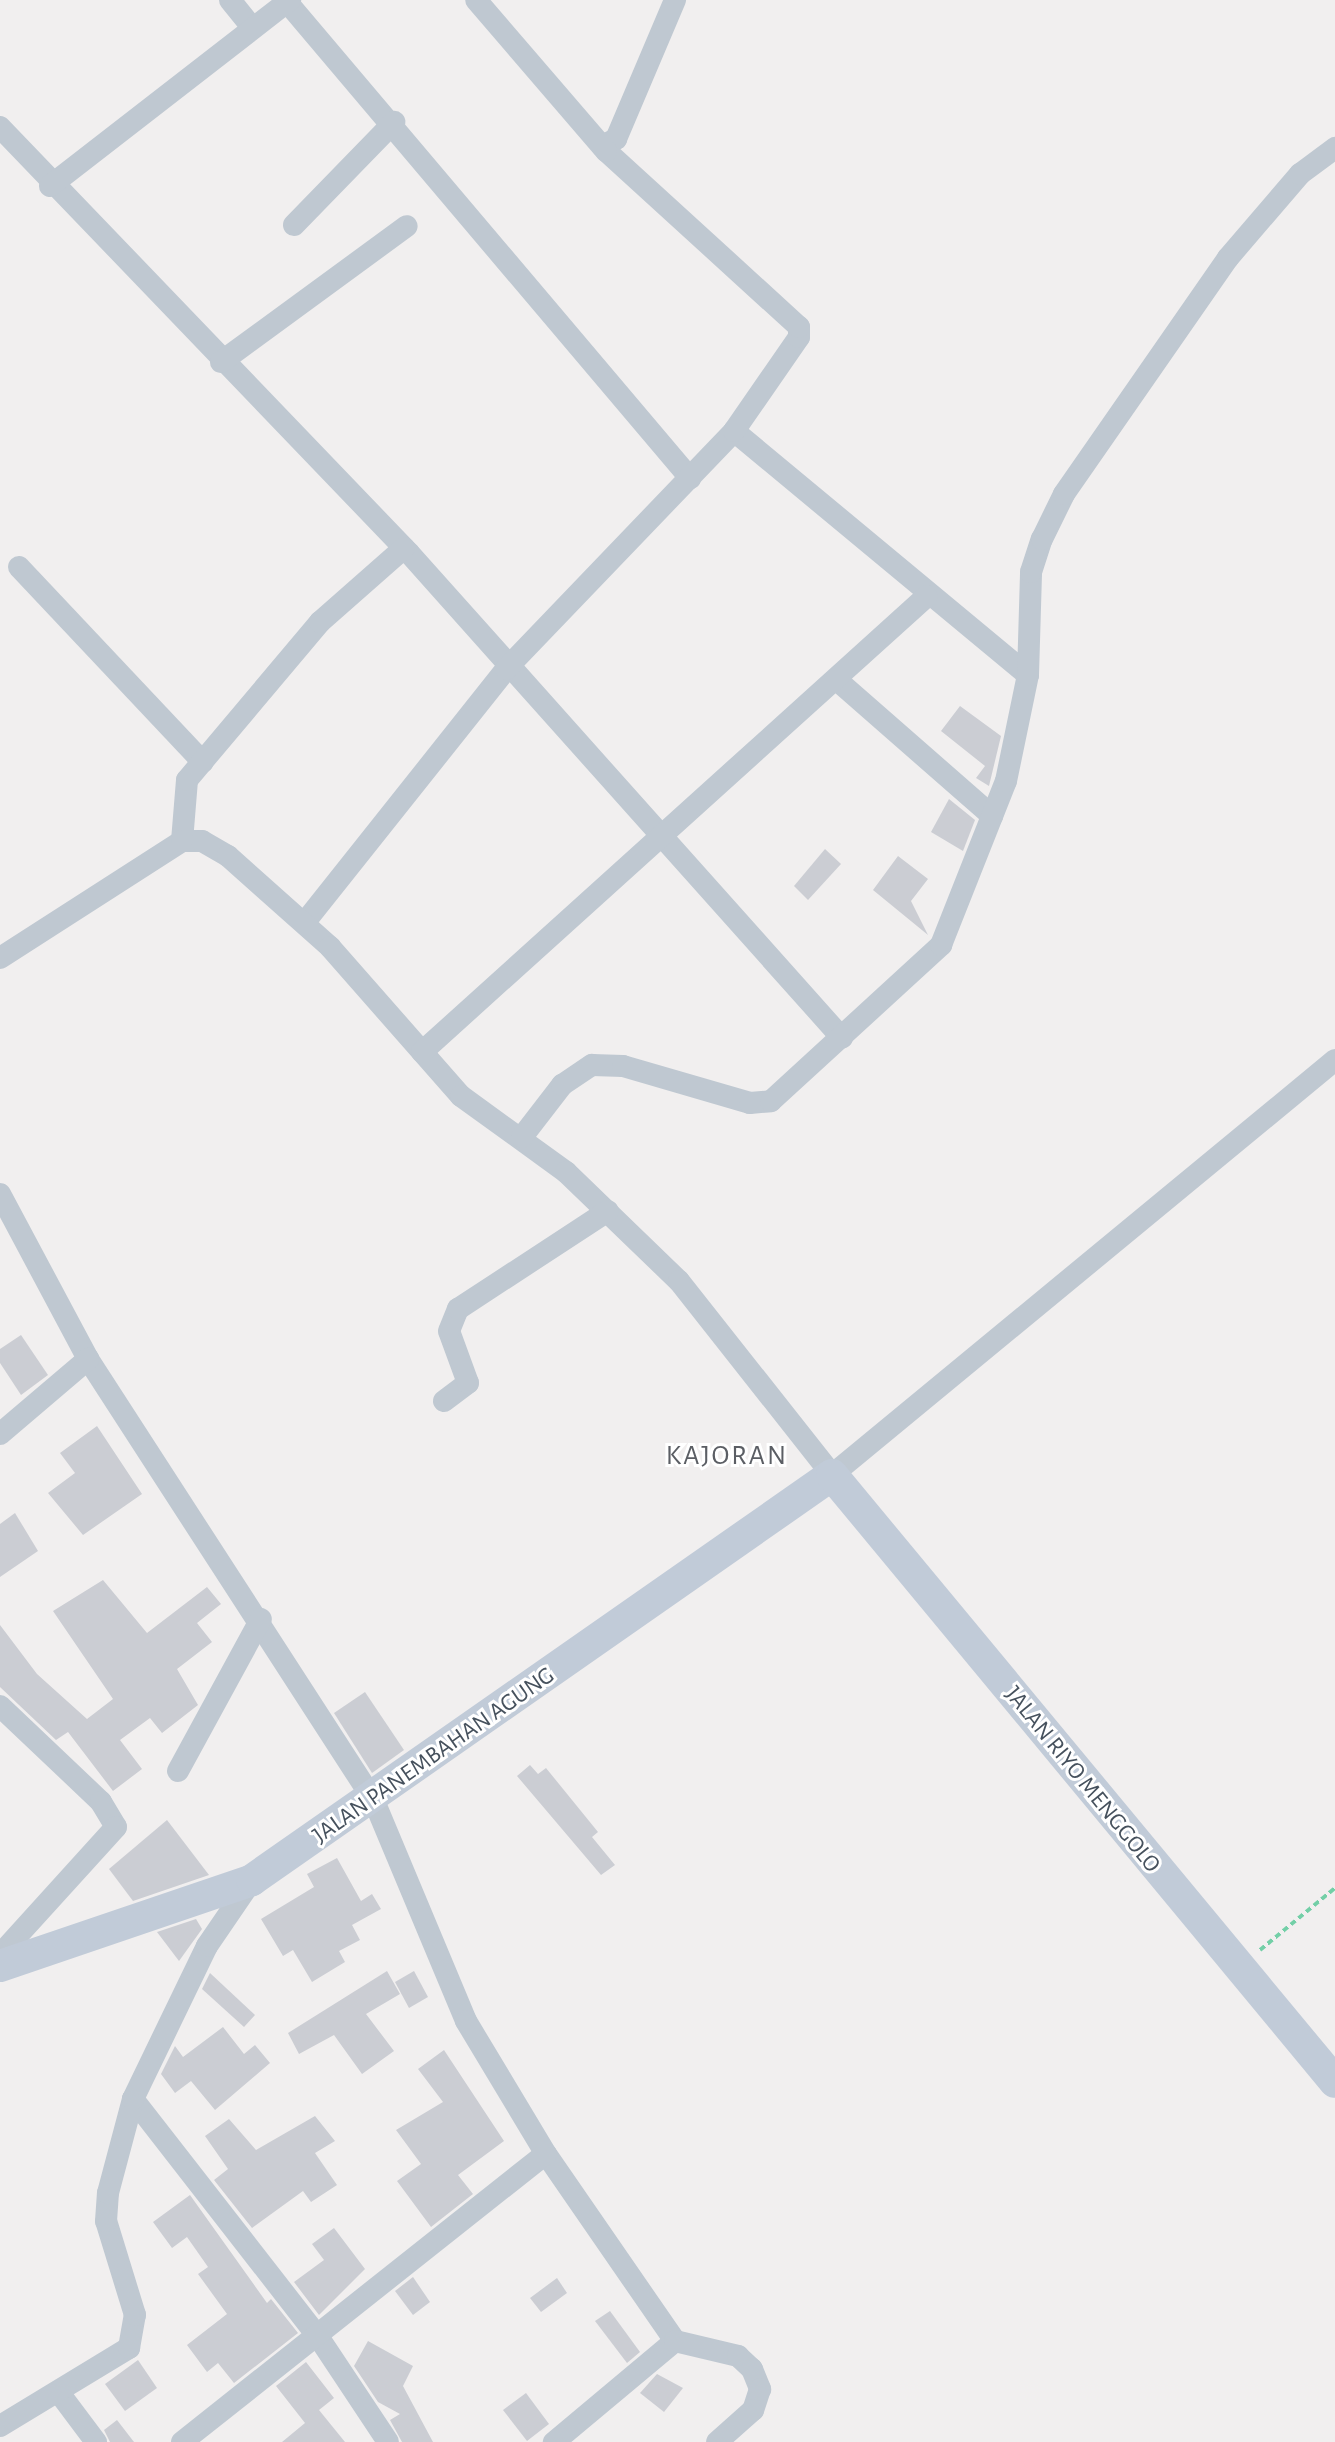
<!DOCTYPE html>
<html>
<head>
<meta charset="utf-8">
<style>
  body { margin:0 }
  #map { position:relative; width:1335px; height:2442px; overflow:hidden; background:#f1efef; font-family:"Alegreya Sans",sans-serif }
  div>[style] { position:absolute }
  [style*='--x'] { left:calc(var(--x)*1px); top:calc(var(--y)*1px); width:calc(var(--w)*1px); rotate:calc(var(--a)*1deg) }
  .building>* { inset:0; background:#cbcdd3 }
  .path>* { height:4px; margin-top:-2px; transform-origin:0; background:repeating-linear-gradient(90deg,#73cfa7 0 6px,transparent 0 10px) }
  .street>* { height:22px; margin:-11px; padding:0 11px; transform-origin:11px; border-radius:11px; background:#bfc8d1 }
  .secondary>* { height:32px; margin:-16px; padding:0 16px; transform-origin:16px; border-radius:16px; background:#c1cbd8 }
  span { translate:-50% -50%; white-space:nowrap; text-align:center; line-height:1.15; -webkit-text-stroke:6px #fff; paint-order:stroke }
  .street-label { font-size:24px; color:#46515d }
  .quarter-label { font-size:28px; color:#5b5e64; letter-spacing:2px }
</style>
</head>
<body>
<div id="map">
  <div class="building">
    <div style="clip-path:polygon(960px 706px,1001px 736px,989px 786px,976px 778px,985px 766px,941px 731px)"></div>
    <div style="clip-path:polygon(949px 799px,975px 820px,963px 851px,931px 832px)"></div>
    <div style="clip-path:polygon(825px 849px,841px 864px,808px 900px,794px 886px)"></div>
    <div style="clip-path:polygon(898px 856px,928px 879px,911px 901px,928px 935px,873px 890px)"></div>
    <div style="clip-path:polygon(21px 1335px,48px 1375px,21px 1395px,0 1363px,0 1349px)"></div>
    <div style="clip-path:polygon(97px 1426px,142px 1494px,83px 1535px,48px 1493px,75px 1473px,60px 1453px)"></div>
    <div style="clip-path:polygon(15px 1513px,38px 1551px,0 1577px,0 1524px)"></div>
    <div style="clip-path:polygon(103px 1580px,147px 1633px,207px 1587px,221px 1604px,197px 1623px,212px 1642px,177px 1669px,198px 1705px,162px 1733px,150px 1718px,120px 1740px,142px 1769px,113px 1791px,68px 1732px,56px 1740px,0 1687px,0 1625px,37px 1674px,87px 1719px,113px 1699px,53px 1611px)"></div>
    <div style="clip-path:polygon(365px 1692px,404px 1750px,372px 1773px,334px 1713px)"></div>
    <div style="clip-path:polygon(530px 1765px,538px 1774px,546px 1768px,598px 1832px,592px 1837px,615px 1865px,601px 1875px,517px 1776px)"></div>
    <div style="clip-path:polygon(167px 1820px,209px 1875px,133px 1901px,109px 1869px)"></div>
    <div style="clip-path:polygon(337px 1858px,361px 1901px,372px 1894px,381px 1909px,352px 1925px,360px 1940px,339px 1951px,345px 1962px,312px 1982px,293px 1950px,283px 1956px,261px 1919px,314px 1887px,307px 1874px)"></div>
    <div style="clip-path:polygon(196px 1919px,202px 1929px,179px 1961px,157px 1932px)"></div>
    <div style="clip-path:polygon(387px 1971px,400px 1994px,366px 2014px,394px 2051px,362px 2074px,334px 2035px,299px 2054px,288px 2033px)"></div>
    <div style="clip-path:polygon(414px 1971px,428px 1997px,409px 2008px,395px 1982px)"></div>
    <div style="clip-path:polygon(210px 1973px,255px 2015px,244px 2027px,202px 1989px)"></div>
    <div style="clip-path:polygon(223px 2027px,244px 2054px,255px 2045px,270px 2063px,215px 2110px,191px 2081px,175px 2093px,161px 2074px,175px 2046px,183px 2057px)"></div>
    <div style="clip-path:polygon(444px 2050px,504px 2141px,458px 2175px,473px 2194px,431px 2227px,397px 2181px,421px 2164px,396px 2130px,443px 2102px,418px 2069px)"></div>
    <div style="clip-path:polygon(315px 2116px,335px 2141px,315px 2153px,337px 2185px,311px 2202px,303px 2191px,252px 2228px,214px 2180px,228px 2169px,205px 2136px,229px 2119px,256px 2150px)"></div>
    <div style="clip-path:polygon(190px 2195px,267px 2303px,271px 2299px,298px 2333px,234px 2383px,218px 2363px,207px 2372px,187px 2345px,227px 2314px,198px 2274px,208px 2267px,187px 2237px,172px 2248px,153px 2222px)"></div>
    <div style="clip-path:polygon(334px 2228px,365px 2269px,319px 2315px,294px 2282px,324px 2260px,312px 2244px)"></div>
    <div style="clip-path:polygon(413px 2277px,430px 2302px,413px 2315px,395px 2291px)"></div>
    <div style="clip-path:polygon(557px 2278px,567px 2293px,541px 2312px,530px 2298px)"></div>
    <div style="clip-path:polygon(610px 2311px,640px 2352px,627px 2363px,595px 2321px)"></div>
    <div style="clip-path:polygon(368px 2341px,413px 2366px,403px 2386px,433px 2442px,402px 2442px,390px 2420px,400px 2414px,378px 2402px,354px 2366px)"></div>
    <div style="clip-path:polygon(138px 2360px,157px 2388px,125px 2411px,105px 2384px)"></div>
    <div style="clip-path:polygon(306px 2362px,334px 2398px,319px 2410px,345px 2442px,282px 2442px,305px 2423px,276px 2386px)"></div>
    <div style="clip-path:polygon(657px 2374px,683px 2388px,664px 2412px,640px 2393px)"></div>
    <div style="clip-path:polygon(526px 2393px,549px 2424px,527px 2441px,503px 2410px)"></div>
    <div style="clip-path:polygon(117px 2420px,134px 2442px,110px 2442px,104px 2430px)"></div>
  </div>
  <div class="path">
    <div style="--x:1260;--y:1950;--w:97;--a:-39.6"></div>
  </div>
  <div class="street">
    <div style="--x:230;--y:0;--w:36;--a:51"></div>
    <div style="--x:287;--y:2;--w:624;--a:49.75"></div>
    <div style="--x:0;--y:127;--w:591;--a:46.17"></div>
    <div style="--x:409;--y:553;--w:650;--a:48.24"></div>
    <div style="--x:602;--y:146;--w:16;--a:-27"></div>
    <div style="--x:616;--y:139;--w:151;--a:-67"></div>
    <div style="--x:50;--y:186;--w:304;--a:-37.8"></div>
    <div style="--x:294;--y:225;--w:144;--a:-45.8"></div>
    <div style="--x:221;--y:362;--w:230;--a:-36.2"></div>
    <div style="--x:734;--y:431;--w:382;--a:39.7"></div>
    <div style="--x:19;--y:567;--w:268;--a:46.7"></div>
    <div style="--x:838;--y:681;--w:205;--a:41.2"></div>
    <div style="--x:182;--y:841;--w:61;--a:-85.3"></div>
    <div style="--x:187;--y:780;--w:207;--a:-49.9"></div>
    <div style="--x:320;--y:622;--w:112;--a:-41.4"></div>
    <div style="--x:305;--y:922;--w:323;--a:-51.5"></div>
    <div style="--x:506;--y:669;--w:330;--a:-46.2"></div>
    <div style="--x:734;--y:431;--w:114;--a:-55.3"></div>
    <div style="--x:799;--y:337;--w:10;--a:-90"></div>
    <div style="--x:799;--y:327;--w:261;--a:-137.6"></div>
    <div style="--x:606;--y:151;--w:199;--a:-130.7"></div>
    <div style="--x:0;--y:958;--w:216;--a:-32.7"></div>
    <div style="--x:182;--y:841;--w:20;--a:0"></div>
    <div style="--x:202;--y:841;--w:30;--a:30"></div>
    <div style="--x:228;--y:856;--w:137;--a:41.7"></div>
    <div style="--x:330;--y:947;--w:198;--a:48.7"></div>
    <div style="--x:461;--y:1096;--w:130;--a:35.9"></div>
    <div style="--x:566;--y:1172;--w:157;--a:44"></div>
    <div style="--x:679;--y:1281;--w:247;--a:51.7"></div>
    <div style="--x:832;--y:1475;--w:652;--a:-39.52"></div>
    <div style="--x:422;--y:1052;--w:680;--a:-42.08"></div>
    <div style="--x:522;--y:1137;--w:66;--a:-52.4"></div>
    <div style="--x:562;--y:1085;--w:36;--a:-34"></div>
    <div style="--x:592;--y:1065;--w:31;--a:2"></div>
    <div style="--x:623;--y:1066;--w:132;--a:16.2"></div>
    <div style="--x:750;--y:1103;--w:21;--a:-5"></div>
    <div style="--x:771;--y:1101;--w:231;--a:-42.5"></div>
    <div style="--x:941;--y:945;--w:176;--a:-68.4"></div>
    <div style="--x:1006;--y:781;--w:108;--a:-78.3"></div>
    <div style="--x:1028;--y:675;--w:103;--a:-88.3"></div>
    <div style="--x:1031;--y:572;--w:35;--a:-72"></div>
    <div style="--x:1042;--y:539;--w:50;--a:-63.9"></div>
    <div style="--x:1064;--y:494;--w:287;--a:-55.2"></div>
    <div style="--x:1228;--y:258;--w:111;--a:-49.4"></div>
    <div style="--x:1300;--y:174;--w:44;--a:-36.6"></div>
    <div style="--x:0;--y:1194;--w:187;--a:61.9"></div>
    <div style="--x:88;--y:1359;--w:526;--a:57.09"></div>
    <div style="--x:374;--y:1801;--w:238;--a:67.3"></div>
    <div style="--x:466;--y:2021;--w:155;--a:59"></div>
    <div style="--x:546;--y:2154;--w:227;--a:55.4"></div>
    <div style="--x:675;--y:2341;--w:158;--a:140.1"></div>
    <div style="--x:444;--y:1401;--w:30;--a:-37"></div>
    <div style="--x:468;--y:1383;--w:55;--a:-110.1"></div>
    <div style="--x:449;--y:1331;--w:24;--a:-68"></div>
    <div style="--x:458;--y:1309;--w:179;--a:-33.2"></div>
    <div style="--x:0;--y:1434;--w:116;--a:-40.4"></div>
    <div style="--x:0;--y:1706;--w:139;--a:43.5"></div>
    <div style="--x:101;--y:1802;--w:29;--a:59"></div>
    <div style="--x:116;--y:1827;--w:173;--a:132.2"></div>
    <div style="--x:178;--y:1771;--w:173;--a:-61.4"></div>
    <div style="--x:133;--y:2099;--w:299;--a:52.1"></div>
    <div style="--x:317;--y:2335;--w:128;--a:56.4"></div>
    <div style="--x:675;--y:2341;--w:65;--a:13.4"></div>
    <div style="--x:738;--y:2356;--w:19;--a:43"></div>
    <div style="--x:752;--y:2369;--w:22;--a:68"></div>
    <div style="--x:760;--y:2389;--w:22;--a:108"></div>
    <div style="--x:753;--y:2410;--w:48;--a:138.4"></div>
    <div style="--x:60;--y:2394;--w:60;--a:53.1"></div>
    <div style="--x:0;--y:2426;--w:151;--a:-31.2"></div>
    <div style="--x:129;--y:2348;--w:34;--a:-80"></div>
    <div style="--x:135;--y:2315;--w:98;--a:-107.1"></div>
    <div style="--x:106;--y:2221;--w:28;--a:-86"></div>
    <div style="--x:108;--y:2193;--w:97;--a:-75.1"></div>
    <div style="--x:133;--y:2099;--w:170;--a:-64.2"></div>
    <div style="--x:207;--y:1946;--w:80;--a:-55.7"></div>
    <div style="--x:182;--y:2442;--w:464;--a:-38.4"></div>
  </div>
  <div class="secondary">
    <div style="--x:0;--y:1966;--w:266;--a:-18.8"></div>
    <div style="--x:252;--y:1880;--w:707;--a:-34.93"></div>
    <div style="--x:832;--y:1475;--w:788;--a:50.35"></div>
  </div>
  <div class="street-label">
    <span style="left:434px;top:1756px;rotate:-35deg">JALAN PANEMBAHAN AGUNG</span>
    <span style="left:1082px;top:1780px;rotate:51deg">JALAN RIYO MENGGOLO</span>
  </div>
  <div class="quarter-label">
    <span style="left:727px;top:1456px">KAJORAN</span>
  </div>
</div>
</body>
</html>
